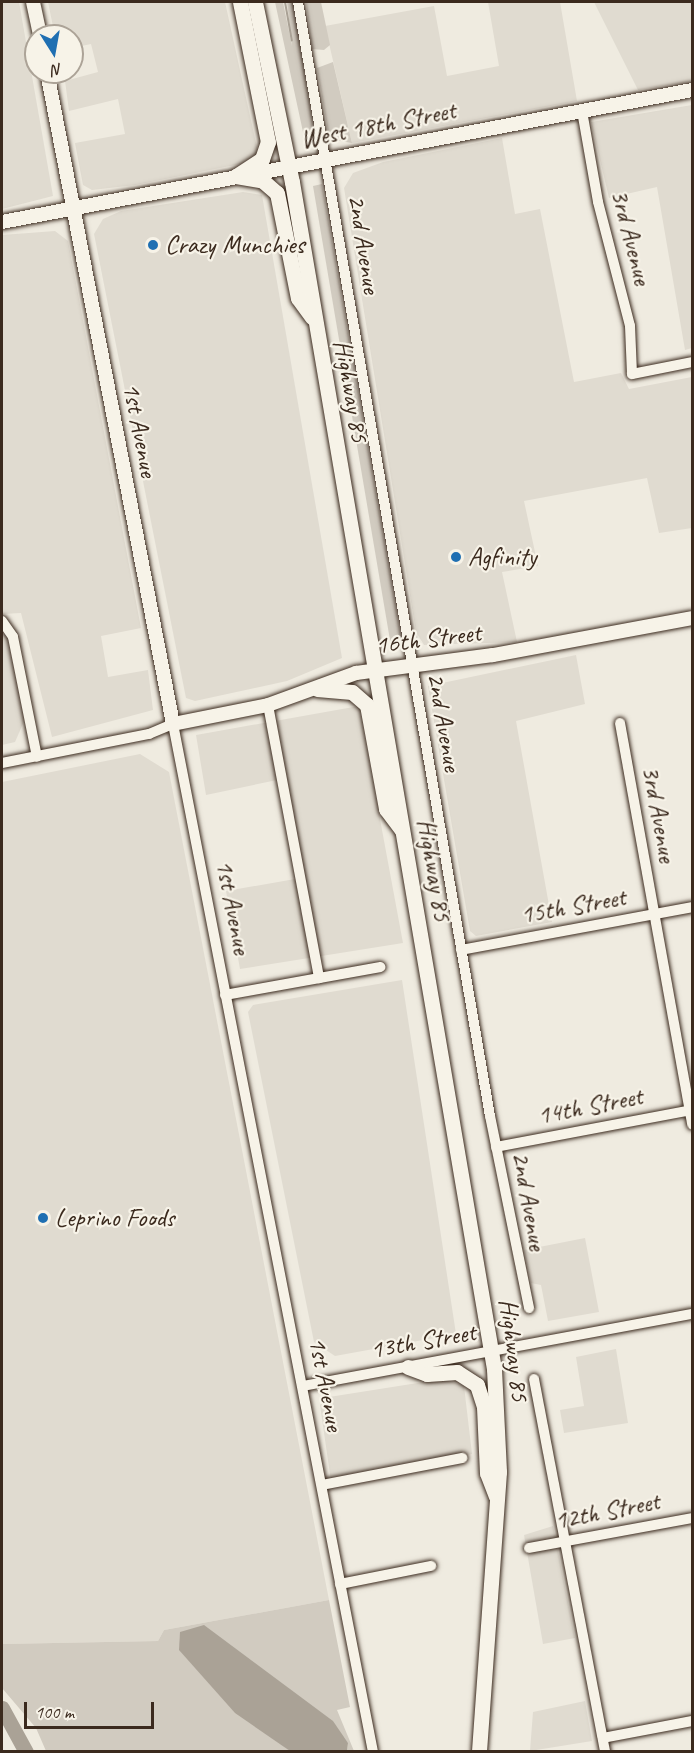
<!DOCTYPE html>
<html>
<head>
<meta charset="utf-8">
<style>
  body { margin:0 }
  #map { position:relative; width:694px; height:1753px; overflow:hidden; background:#efebe0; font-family:Caveat,sans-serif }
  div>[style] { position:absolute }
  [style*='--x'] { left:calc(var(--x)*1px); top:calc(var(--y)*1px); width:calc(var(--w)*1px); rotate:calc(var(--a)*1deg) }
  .built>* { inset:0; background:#e0dbd0 }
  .green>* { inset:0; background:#d1cbc0 }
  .water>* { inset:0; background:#aaa296 }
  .stream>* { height:2px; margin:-1px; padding:0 1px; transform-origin:1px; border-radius:1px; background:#aaa296 }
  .river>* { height:15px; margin:-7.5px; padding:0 7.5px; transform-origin:7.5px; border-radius:7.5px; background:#aaa296 }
  .roads { filter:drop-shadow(0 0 2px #3b2a1e) drop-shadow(0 0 2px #3b2a1e) }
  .minor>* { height:10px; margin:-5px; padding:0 5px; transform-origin:5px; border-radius:5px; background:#f7f3e8 }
  .major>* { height:14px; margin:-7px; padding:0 7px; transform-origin:7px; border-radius:7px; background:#f7f3e8 }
  .highway>* { height:15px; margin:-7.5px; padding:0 7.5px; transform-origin:7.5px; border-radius:7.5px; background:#f7f3e8 }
  .dots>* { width:16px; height:16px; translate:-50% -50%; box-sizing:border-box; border:3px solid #f7f3e8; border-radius:50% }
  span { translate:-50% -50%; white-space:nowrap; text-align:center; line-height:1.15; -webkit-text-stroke:4.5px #f7f3e8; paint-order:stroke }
  .street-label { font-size:26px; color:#3b2a1e }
  .poi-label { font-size:26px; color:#3b2a1e }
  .left { translate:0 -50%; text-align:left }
  .frame { position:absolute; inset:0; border:3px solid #3b2a1e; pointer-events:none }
  .north { position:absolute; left:24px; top:24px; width:60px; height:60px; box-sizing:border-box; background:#f7f3e8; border:2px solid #aca397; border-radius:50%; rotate:169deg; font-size:16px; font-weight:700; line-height:24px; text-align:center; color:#3b2a1e }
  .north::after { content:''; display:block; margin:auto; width:21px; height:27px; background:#1f6fb2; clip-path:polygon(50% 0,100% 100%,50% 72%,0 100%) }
  .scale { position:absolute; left:24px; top:1702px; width:130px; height:27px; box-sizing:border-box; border:3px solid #3b2a1e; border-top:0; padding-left:8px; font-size:18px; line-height:21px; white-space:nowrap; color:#3b2a1e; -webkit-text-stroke:4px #f7f3e8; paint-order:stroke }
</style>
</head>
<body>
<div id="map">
  <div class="built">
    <div style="clip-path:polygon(2px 2px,19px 2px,53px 196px,2px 209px)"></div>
    <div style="clip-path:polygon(48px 2px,225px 2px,258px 152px,250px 162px,135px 185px,92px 190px,83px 185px,75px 143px,125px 134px,118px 99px,69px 111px,65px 81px,98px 72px,91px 44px,72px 48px,72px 36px,55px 36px)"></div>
    <div style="clip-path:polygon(488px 2px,560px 2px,577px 101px,352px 143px,325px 26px,434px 6px,447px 76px,499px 66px)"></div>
    <div style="clip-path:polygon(594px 2px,692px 2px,692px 81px,638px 90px)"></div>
    <div style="clip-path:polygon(692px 105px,692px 348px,685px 350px,657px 187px,609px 198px,591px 122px)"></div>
    <div style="clip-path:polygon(502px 138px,515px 214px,540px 209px,574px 382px,621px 373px,629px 389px,692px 377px,692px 528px,659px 533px,647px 478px,524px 501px,538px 566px,502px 572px,517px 642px,424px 645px,416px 632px,344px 188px,353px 173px,383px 162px)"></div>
    <div style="clip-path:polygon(243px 192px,262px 195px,342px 658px,287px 681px,195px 701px,186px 698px,94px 234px,103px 219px,121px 211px)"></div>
    <div style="clip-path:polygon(55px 231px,68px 241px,141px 628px,101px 636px,108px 677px,148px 670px,153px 710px,52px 737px,21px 613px,2px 614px,2px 235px)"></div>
    <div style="clip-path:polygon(2px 633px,7px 636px,25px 719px,15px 742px,2px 745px)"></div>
    <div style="clip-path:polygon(576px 655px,585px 704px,516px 721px,552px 922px,476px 936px,470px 931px,428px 686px)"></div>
    <div style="clip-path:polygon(359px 706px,403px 943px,240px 969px,226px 891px,295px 879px,277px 780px,206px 795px,196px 735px)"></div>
    <div style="clip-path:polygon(140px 754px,169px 772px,329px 1600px,164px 1630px,158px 1641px,2px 1644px,2px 782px)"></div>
    <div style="clip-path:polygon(402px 980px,456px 1334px,335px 1356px,314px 1342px,248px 1012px,253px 1005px)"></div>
    <div style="clip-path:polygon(585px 1238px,599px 1312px,548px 1321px,541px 1285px,531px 1283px,524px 1250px)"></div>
    <div style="clip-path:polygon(616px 1349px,628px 1423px,564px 1433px,560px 1410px,584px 1406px,576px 1357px)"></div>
    <div style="clip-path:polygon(443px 1379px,464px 1386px,472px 1454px,331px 1481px,320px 1405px,329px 1397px)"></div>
    <div style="clip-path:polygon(553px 1526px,575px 1638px,543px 1644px,524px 1535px)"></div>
    <div style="clip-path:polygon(585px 1701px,592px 1741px,530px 1751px,533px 1712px)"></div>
  </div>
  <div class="green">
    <div style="clip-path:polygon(275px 2px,283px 2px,292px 46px,287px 2px,293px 2px,314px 133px,310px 142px,303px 132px)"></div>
    <div style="clip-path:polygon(306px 2px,321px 2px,330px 45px,324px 50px,312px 49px)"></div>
    <div style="clip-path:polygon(333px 62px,352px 143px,334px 140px,328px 131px,317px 68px)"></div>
    <div style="clip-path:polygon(322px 184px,402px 644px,391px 646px,313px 186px)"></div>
    <div style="clip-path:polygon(329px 1600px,350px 1707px,337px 1710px,354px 1751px,347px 1751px,348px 1743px,209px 1634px,260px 1726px,290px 1751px,46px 1751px,36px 1728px,2px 1688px,2px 1644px,158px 1641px,164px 1630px)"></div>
  </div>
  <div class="water">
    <div style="clip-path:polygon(204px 1625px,333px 1721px,348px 1743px,347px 1751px,290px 1751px,235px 1713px,179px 1650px,180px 1632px)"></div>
  </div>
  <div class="stream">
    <div style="--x:285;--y:2;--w:39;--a:80"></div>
  </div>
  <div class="river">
    <div style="--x:2;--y:1708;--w:50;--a:61.4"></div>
  </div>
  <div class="roads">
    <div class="minor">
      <div style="--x:298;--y:2;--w:1130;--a:80.22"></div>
      <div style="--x:490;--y:1116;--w:196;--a:78.5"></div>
      <div style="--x:582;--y:111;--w:92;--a:80"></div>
      <div style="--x:598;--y:202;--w:128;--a:75.5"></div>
      <div style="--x:630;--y:326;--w:48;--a:87.6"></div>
      <div style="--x:632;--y:374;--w:61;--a:-11.3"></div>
      <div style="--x:2;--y:621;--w:19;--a:55"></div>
      <div style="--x:13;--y:637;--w:122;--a:78.7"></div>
      <div style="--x:268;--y:705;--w:278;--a:79.4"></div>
      <div style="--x:620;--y:723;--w:408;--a:79.8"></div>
      <div style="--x:2;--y:763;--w:150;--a:-11.2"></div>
      <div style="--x:149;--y:734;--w:26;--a:-23"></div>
      <div style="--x:173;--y:724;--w:1047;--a:78.99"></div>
      <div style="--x:461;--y:950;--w:235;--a:-10.5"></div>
      <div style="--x:225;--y:995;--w:158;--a:-10.2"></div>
      <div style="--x:496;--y:1147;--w:199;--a:-10.7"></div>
      <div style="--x:534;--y:1379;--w:380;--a:79.2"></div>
      <div style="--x:303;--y:1386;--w:396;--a:-10.5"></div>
      <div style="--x:322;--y:1485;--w:143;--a:-10.9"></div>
      <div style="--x:529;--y:1548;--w:166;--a:-10.4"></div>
      <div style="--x:340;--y:1584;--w:93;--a:-11.2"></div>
      <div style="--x:603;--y:1738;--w:91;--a:-10.8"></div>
    </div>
    <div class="major">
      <div style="--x:33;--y:2;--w:35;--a:78"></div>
      <div style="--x:47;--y:72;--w:664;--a:79.06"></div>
      <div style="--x:173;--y:724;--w:97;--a:-11.3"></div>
      <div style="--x:268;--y:705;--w:94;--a:-20"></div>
      <div style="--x:356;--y:673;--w:138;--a:-7.5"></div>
      <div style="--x:493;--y:655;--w:202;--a:-10.5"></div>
      <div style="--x:2;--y:222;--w:703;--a:-10.83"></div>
    </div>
    <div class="highway">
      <div style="--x:255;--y:2;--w:184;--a:78.4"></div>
      <div style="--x:292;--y:182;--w:1204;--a:80.34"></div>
      <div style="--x:494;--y:1369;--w:103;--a:87.2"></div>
      <div style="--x:499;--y:1472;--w:281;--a:94.1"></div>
      <div style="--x:236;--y:176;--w:31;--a:-33"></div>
      <div style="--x:262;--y:159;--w:18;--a:-71"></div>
      <div style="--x:268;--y:142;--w:143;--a:-101.3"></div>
      <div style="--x:236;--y:176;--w:27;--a:10"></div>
      <div style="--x:263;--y:181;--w:18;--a:41"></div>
      <div style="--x:277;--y:193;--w:107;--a:78.7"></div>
      <div style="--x:298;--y:298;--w:24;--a:54"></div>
      <div style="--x:317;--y:689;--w:35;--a:5"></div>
      <div style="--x:352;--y:692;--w:20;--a:41"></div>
      <div style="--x:367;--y:705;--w:106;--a:79.6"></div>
      <div style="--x:386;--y:809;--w:25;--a:53"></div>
      <div style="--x:408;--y:1367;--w:20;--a:20"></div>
      <div style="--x:427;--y:1374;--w:30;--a:-4"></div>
      <div style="--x:457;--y:1372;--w:24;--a:33"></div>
      <div style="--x:477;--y:1385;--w:23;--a:72"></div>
      <div style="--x:484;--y:1407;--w:66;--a:87.4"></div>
      <div style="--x:487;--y:1473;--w:25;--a:69"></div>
    </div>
  </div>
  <div class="dots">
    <div style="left:153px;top:245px;background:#1f6fb2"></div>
    <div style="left:456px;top:557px;background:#1f6fb2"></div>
    <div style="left:43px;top:1218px;background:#1f6fb2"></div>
  </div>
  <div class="street-label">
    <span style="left:378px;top:125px;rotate:-11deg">West 18th Street</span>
    <span style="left:631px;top:237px;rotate:76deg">3rd Avenue</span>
    <span style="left:364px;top:244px;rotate:81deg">2nd Avenue</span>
    <span style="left:351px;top:391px;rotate:80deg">Highway 85</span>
    <span style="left:140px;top:430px;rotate:79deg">1st Avenue</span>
    <span style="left:428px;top:639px;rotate:-7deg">16th Street</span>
    <span style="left:444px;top:722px;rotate:80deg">2nd Avenue</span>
    <span style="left:659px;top:814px;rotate:80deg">3rd Avenue</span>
    <span style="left:434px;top:870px;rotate:80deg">Highway 85</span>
    <span style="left:573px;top:906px;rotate:-10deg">15th Street</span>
    <span style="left:233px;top:907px;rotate:79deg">1st Avenue</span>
    <span style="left:590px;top:1106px;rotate:-11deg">14th Street</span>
    <span style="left:529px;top:1201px;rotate:80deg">2nd Avenue</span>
    <span style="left:423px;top:1341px;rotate:-10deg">13th Street</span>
    <span style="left:514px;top:1350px;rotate:83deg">Highway 85</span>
    <span style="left:326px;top:1384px;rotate:79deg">1st Avenue</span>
    <span style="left:607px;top:1511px;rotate:-11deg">12th Street</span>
  </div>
  <div class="poi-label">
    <span class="left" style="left:165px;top:245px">Crazy Munchies</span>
    <span class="left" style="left:468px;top:557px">Agfinity</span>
    <span class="left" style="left:55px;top:1218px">Leprino Foods</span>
  </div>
  <div class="frame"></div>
  <div class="north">N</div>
  <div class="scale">100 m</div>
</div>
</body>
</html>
